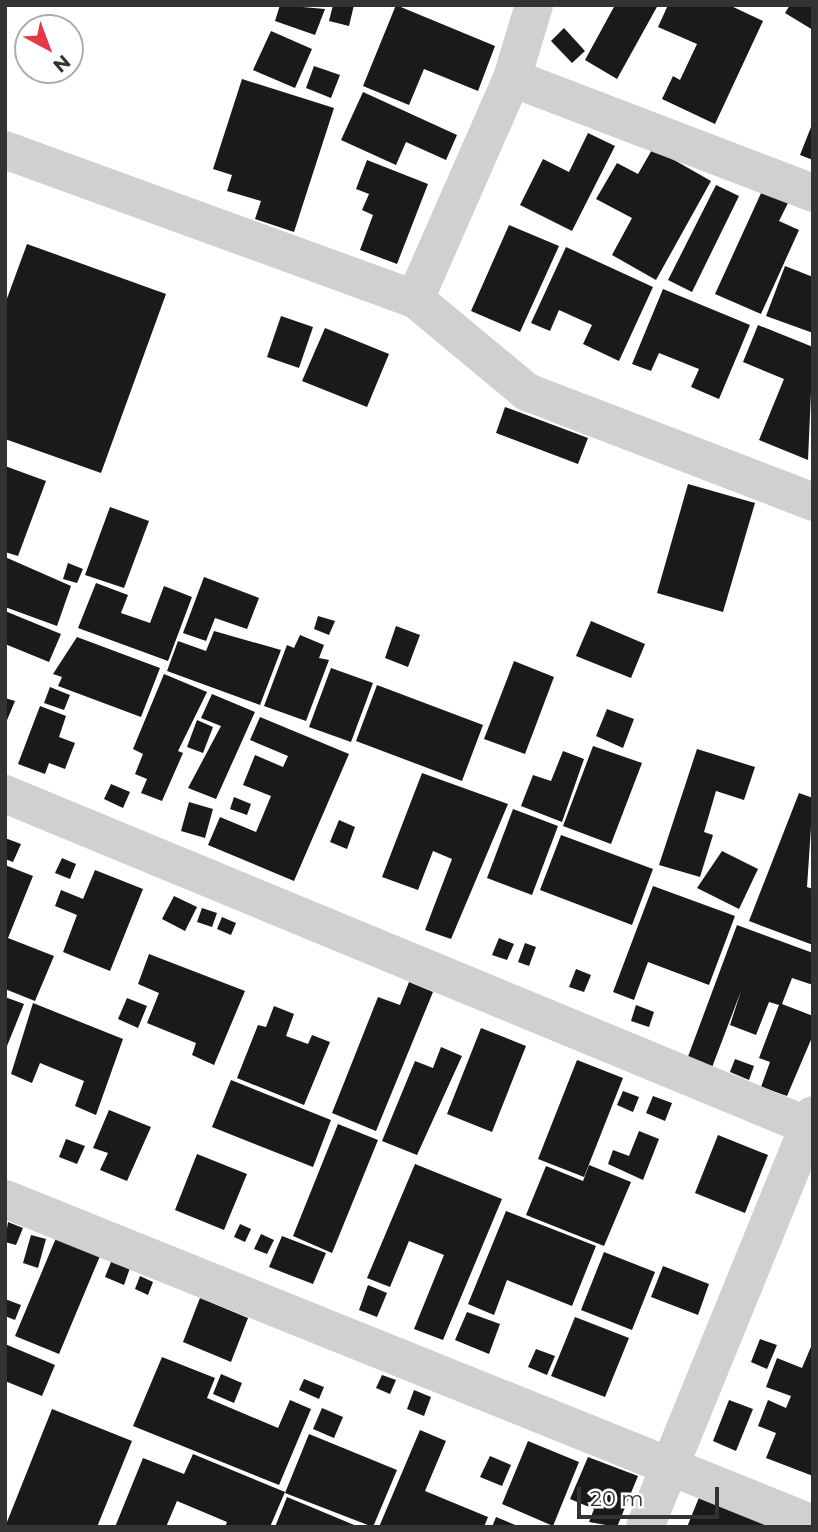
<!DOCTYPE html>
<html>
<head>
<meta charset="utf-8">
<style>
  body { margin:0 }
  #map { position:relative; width:818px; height:1532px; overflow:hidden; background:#fff; font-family:Montserrat,sans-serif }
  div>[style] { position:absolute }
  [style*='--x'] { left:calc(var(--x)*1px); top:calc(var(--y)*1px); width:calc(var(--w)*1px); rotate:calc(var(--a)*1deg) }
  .building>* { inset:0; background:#1a1a1a }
  .street>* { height:38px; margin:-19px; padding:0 19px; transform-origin:19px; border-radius:19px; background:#d0d0d0 }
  span { translate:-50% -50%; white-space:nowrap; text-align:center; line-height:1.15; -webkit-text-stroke:7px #fff; paint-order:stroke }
  .frame { position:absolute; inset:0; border:7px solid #333; pointer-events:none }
  .north { position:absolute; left:14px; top:14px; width:70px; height:70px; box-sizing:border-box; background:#fff; border:2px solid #adadad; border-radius:50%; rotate:139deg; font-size:19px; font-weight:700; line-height:28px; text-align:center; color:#333 }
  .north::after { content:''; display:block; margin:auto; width:24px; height:32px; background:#e63946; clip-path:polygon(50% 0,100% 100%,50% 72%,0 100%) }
  .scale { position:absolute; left:577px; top:1487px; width:142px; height:32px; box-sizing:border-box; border:4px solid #333; border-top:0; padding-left:9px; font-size:21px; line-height:24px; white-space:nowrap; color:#333; -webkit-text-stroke:5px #fff; paint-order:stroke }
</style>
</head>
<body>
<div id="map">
  <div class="building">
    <div style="clip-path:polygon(280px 5px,325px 9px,315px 35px,275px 21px)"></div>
    <div style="clip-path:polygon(333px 5px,354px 5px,349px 26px,329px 21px)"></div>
    <div style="clip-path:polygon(396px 5px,495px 46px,478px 91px,424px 69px,409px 105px,363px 86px)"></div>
    <div style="clip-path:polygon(615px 5px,658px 5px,617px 79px,585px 60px)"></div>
    <div style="clip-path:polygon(668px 5px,729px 5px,763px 21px,715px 124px,662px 99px,673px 76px,680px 80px,697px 44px,658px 27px)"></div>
    <div style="clip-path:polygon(790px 5px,813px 5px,813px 30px,785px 13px)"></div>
    <div style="clip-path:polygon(564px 28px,585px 51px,572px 63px,551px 41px)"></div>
    <div style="clip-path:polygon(271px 31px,312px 49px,295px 88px,253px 70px)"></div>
    <div style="clip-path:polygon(314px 66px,340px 75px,331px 98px,306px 88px)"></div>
    <div style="clip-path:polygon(242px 79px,334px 108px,294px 232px,255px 219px,261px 201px,227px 191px,232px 175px,213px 169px)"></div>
    <div style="clip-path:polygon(363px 92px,457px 135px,446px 160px,406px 142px,396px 165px,341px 140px)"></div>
    <div style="clip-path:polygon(813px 122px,813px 160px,800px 155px)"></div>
    <div style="clip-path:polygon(588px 133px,615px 146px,572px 231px,520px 205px,543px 159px,569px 172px)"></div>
    <div style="clip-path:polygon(653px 148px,711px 181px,656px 280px,612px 255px,632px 218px,596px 199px,617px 163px,638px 174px)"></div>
    <div style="clip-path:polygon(367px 160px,428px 184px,397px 264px,360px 250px,373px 215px,362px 210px,369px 194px,356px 189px)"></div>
    <div style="clip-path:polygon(716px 185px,739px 196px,692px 292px,668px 280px)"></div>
    <div style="clip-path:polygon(762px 191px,788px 203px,779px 221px,799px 230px,761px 314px,715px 294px)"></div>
    <div style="clip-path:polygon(509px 225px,559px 246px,520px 332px,471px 311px)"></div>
    <div style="clip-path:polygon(27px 244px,166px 294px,101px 473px,5px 439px,5px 304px)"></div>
    <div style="clip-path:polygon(566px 247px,653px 287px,619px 361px,583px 344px,592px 325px,559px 310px,550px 331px,531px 323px)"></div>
    <div style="clip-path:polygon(785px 266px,813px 277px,813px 333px,766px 316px)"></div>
    <div style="clip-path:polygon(663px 289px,750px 325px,719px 399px,691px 387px,699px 369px,659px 353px,651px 371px,632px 364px)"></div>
    <div style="clip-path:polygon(281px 316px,313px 327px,299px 368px,267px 357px)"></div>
    <div style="clip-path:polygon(758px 325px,813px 347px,808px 460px,759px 440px,784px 379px,743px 362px)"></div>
    <div style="clip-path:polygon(325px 328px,389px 354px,367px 407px,302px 381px)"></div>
    <div style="clip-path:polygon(505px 407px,588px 438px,578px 464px,496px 433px)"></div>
    <div style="clip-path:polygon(5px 466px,46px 481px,18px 556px,5px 552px)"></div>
    <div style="clip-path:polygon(688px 484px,755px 503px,723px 612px,657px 593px)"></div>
    <div style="clip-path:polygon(110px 507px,149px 521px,124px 588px,85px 575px)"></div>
    <div style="clip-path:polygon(5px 557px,71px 586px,57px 626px,5px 607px)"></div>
    <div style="clip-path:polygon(68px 563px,83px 569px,77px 583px,63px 579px)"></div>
    <div style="clip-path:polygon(204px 577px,259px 598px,247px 629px,215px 618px,206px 641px,183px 633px)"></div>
    <div style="clip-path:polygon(96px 583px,128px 595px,121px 613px,150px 623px,164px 586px,192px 597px,168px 661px,78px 628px)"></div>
    <div style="clip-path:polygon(5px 611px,61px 634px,49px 662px,5px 644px)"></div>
    <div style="clip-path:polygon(318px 616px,335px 621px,329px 635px,314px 629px)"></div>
    <div style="clip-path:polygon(591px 621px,645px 644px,631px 678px,576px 656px)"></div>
    <div style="clip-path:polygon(396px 626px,420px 635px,408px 667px,385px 658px)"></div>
    <div style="clip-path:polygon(214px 631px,281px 650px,260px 705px,167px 671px,178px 641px,206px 651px)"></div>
    <div style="clip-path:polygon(300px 635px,324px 645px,319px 658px,329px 660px,306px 721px,264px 706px,287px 645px,294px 648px)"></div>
    <div style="clip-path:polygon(77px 637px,160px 668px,141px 717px,58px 686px,62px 677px,53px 674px)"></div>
    <div style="clip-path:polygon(514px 661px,554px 677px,525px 754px,484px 739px)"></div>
    <div style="clip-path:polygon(331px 668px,373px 683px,351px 742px,309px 727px)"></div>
    <div style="clip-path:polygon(164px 674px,207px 692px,178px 751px,183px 753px,162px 801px,141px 793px,147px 779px,135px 774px,143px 754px,133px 749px)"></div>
    <div style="clip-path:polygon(377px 685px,483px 725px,462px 781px,356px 741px)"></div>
    <div style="clip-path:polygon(50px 687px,70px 695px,64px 710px,44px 703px)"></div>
    <div style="clip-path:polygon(212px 694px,255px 712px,216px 799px,188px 788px,221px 726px,201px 718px)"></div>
    <div style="clip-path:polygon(5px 698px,15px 701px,5px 725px)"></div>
    <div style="clip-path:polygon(40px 706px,66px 716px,59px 737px,75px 743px,65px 769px,49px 763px,45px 774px,18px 764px)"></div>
    <div style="clip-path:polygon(607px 709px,634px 719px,623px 748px,596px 736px)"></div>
    <div style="clip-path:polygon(260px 717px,349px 754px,294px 881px,208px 845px,220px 817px,256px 832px,271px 796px,243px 785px,255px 755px,283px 767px,288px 756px,250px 740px)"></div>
    <div style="clip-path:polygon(197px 720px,213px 727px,203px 753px,187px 747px)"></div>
    <div style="clip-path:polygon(593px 746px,642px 763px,611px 844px,563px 826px)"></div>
    <div style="clip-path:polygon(697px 749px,755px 767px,744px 800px,716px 791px,704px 832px,713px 835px,700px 877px,659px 865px)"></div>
    <div style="clip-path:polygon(563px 751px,584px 759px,562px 822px,521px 806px,533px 775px,551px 781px)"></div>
    <div style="clip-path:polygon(422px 773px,508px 804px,451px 939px,425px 930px,452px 859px,433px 851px,418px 890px,382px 877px)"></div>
    <div style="clip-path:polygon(111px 784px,130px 792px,123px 808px,104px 799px)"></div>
    <div style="clip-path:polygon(799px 793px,813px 798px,807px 887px,813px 889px,813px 945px,749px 921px)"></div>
    <div style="clip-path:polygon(234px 797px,251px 804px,247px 815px,230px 809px)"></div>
    <div style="clip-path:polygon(189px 802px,213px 809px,205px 838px,181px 831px)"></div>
    <div style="clip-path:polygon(513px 809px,558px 826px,532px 895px,487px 878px)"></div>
    <div style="clip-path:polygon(339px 820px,355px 827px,347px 849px,330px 842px)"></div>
    <div style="clip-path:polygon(561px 835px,653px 869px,632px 925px,540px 890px)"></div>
    <div style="clip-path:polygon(5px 838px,21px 844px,13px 862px,5px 859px)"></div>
    <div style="clip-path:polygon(722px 851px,758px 869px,739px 909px,697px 888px)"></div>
    <div style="clip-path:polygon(62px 858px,76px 864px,70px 879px,55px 873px)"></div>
    <div style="clip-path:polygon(5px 865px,33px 876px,8px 938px,54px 956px,35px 1001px,5px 989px)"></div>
    <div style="clip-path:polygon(95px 870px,143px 889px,110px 971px,63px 952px,77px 915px,55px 906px,61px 890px,83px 899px)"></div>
    <div style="clip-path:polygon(653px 886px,735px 916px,709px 985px,648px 962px,634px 1000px,613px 992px)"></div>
    <div style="clip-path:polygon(174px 896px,197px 907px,185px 931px,162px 919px)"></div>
    <div style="clip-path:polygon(202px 908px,217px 913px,212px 927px,197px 922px)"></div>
    <div style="clip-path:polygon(222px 917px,236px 923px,231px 935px,217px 929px)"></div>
    <div style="clip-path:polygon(737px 925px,813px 953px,813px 985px,792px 978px,782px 1004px,813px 1016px,813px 1035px,787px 1096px,761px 1087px,770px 1062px,759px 1058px,779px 1005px,769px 1002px,756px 1035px,730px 1025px,741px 991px,711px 1070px,686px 1062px)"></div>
    <div style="clip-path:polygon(499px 938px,514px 944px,507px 960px,492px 955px)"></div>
    <div style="clip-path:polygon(525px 943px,536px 947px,529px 966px,518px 962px)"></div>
    <div style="clip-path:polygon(149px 954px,245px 991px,214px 1065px,192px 1055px,196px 1043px,147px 1023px,159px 993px,138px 984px)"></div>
    <div style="clip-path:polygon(576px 969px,591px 975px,584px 992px,569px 987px)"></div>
    <div style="clip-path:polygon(409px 982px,433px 992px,376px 1131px,332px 1113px,378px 997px,400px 1005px)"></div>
    <div style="clip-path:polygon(5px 997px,24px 1004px,5px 1051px)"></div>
    <div style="clip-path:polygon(127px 998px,147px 1006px,138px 1028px,118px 1019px)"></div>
    <div style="clip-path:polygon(33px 1003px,123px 1039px,96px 1115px,75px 1106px,84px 1081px,40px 1063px,32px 1083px,11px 1074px)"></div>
    <div style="clip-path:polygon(636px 1005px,654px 1012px,649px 1027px,631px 1021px)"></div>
    <div style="clip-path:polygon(274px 1006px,294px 1014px,286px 1036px,308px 1044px,312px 1035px,330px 1042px,304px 1105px,237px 1078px,258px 1025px,266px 1027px)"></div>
    <div style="clip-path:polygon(481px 1028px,526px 1046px,492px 1132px,447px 1114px)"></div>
    <div style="clip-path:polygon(441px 1047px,462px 1056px,417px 1155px,382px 1141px,415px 1061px,433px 1068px)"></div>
    <div style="clip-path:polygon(735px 1059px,754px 1066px,749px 1080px,730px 1072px)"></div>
    <div style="clip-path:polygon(577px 1060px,623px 1078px,584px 1177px,538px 1159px)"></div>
    <div style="clip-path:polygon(231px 1080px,331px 1120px,313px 1167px,212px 1127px)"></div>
    <div style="clip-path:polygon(623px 1091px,639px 1097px,633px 1112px,617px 1105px)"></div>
    <div style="clip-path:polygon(653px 1096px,672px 1103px,665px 1121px,646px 1113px)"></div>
    <div style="clip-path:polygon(109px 1110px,151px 1127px,127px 1181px,100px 1170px,108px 1153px,93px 1148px)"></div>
    <div style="clip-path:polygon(338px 1124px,378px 1140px,332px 1253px,293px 1236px)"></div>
    <div style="clip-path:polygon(639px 1131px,659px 1139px,643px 1180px,608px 1164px,613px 1150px,629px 1156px)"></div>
    <div style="clip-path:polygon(718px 1135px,768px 1155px,745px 1213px,695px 1193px)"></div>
    <div style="clip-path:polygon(66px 1139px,85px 1146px,77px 1164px,59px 1157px)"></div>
    <div style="clip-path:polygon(197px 1154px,247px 1174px,224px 1230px,175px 1210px)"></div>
    <div style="clip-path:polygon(415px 1164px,502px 1199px,443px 1340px,414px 1329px,444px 1255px,409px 1241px,390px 1287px,367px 1278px)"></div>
    <div style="clip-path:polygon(589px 1165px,631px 1182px,604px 1246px,526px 1215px,546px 1166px,583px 1181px)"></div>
    <div style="clip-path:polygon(506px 1211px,596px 1246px,572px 1306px,507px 1280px,494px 1315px,468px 1304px)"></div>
    <div style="clip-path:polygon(8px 1222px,23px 1228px,16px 1245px,5px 1242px)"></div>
    <div style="clip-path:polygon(240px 1224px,251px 1229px,245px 1242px,234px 1237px)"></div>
    <div style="clip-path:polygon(261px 1234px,274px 1240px,267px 1254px,254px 1249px)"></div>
    <div style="clip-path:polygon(31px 1235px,46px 1239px,38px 1268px,23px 1263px)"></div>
    <div style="clip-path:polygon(282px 1236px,326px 1253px,313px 1284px,269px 1267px)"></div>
    <div style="clip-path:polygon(56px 1238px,100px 1256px,59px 1354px,15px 1336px)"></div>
    <div style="clip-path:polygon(604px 1252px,655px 1272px,632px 1330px,581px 1310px)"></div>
    <div style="clip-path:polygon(113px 1257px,131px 1265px,124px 1285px,105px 1277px)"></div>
    <div style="clip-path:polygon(663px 1266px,709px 1284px,698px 1315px,651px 1297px)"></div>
    <div style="clip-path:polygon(140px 1276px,153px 1282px,148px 1295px,135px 1289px)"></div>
    <div style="clip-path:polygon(368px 1285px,387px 1293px,377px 1317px,359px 1310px)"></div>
    <div style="clip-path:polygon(200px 1298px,248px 1318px,231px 1362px,183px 1342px)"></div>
    <div style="clip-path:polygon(5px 1299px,21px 1305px,15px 1320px,5px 1316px)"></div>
    <div style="clip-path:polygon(467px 1312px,500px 1324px,489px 1354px,455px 1340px)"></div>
    <div style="clip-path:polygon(575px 1317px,629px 1338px,605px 1397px,551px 1376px)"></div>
    <div style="clip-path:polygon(760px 1339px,777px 1345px,767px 1369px,751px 1362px)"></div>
    <div style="clip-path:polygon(813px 1342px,813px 1476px,766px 1458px,776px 1433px,758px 1426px,768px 1400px,786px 1408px,791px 1396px,766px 1387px,777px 1358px,802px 1368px)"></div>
    <div style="clip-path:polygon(5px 1344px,55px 1365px,42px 1396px,5px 1381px)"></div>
    <div style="clip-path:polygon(536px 1349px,555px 1356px,547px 1375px,528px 1367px)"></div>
    <div style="clip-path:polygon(162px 1357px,215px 1378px,207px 1398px,278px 1428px,290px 1400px,311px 1409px,279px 1485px,133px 1426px)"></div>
    <div style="clip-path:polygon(221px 1374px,242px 1383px,234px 1403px,213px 1394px)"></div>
    <div style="clip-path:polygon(382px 1375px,396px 1380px,390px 1394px,376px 1388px)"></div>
    <div style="clip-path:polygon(304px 1379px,324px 1387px,319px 1399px,299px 1390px)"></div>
    <div style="clip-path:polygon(414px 1390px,431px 1397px,424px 1416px,407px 1409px)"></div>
    <div style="clip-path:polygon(729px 1400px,753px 1409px,736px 1451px,713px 1441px)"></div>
    <div style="clip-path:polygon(322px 1408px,343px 1417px,334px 1438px,313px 1429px)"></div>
    <div style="clip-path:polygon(52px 1409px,132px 1441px,97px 1527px,5px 1527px)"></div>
    <div style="clip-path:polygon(420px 1430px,446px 1441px,425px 1491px,488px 1517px,484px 1527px,379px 1527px)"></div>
    <div style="clip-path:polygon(309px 1434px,397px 1470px,373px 1527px,285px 1493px)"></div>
    <div style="clip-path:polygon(528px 1441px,579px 1462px,553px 1526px,502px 1504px)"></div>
    <div style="clip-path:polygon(193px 1454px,285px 1492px,270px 1527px,225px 1527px,227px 1522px,177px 1501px,166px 1527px,115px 1527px,143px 1458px,184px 1474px)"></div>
    <div style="clip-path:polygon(490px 1456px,511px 1465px,502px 1486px,480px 1477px)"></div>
    <div style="clip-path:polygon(588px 1457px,638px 1476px,617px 1527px,589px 1522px,594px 1509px,570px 1499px)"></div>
    <div style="clip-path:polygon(700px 1495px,776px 1527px,687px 1527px)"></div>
    <div style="clip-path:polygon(287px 1497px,359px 1527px,275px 1527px)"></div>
    <div style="clip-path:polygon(496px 1517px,520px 1527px,492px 1527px)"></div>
  </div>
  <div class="street">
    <div style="--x:512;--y:78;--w:322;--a:20.9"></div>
    <div style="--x:5;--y:150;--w:436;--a:20"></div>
    <div style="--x:415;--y:299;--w:146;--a:39.7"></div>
    <div style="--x:527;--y:392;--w:306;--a:21"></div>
    <div style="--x:415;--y:299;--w:241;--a:-66.3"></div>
    <div style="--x:512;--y:78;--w:76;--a:-73.2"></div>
    <div style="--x:5;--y:794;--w:874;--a:22.46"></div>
    <div style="--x:5;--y:1199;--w:871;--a:21.91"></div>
    <div style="--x:645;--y:1527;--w:445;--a:-67.8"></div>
  </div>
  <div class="frame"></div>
  <div class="north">N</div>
  <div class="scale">20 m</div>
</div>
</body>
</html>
